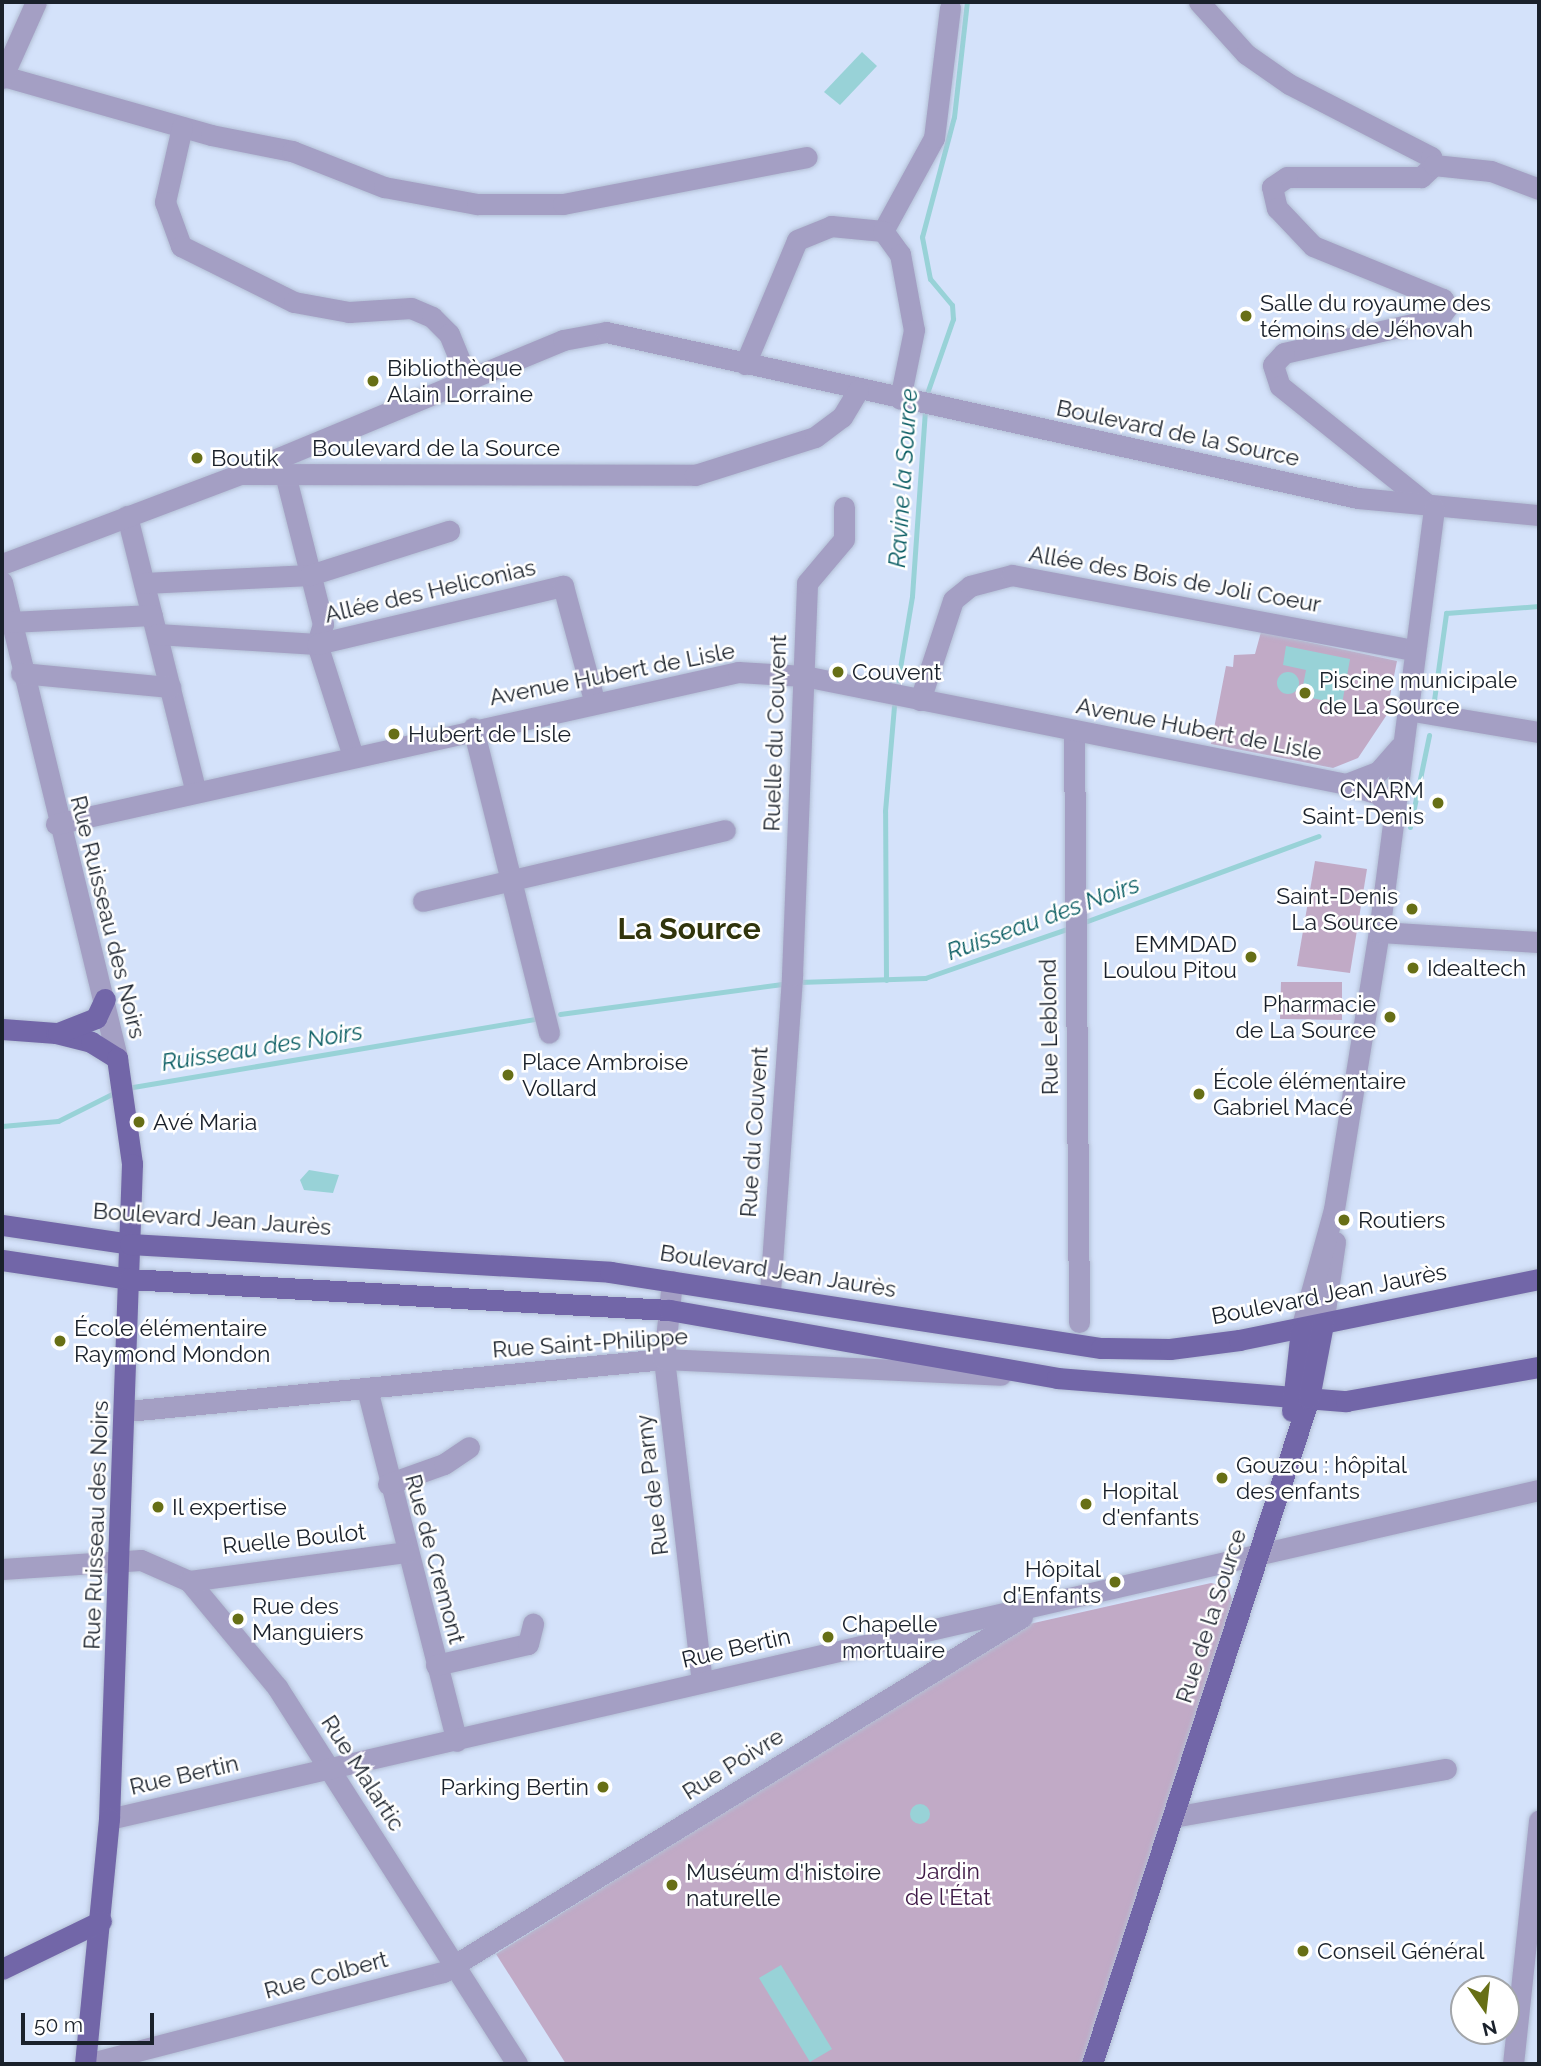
<!DOCTYPE html>
<html>
<head>
<meta charset="utf-8">
<style>
  body { margin:0 }
  #map { position:relative; width:1541px; height:2066px; overflow:hidden; background:#d4e2fa; font-family:Raleway,sans-serif }
  div>[style] { position:absolute }
  [style*='--x'] { left:calc(var(--x)*1px); top:calc(var(--y)*1px); width:calc(var(--w)*1px); rotate:calc(var(--a)*1deg) }
  .green>* { inset:0; background:#c1aac6 }
  .water>* { inset:0; background:#98d2d7 }
  .round { border-radius:50% }
  .stream>* { height:5px; margin:-2.5px; padding:0 2.5px; transform-origin:2.5px; border-radius:2.5px; background:#98d2d7 }
  .roads { filter:drop-shadow(0 0 2px #b3bfd5) drop-shadow(0 0 2px #b3bfd5) }
  .minor>* { height:21px; margin:-10.5px; padding:0 10.5px; transform-origin:10.5px; border-radius:10.5px; background:#a49fc4 }
  .major>* { height:21px; margin:-10.5px; padding:0 10.5px; transform-origin:10.5px; border-radius:10.5px; background:#7266a8 }
  .dots>* { width:19px; height:19px; translate:-50% -50%; box-sizing:border-box; border:4px solid #fff; border-radius:50% }
  span { translate:-50% -50%; white-space:nowrap; text-align:center; line-height:1.15; -webkit-text-stroke:5px #fff; paint-order:stroke }
  .poi-label { font-size:23px; color:#1a212b }
  .left { translate:0 -50%; text-align:left }
  .right { translate:-100% -50%; text-align:right }
  .street-label { font-size:23px; color:#1a212b }
  .park-label { font-size:23px; color:#3e1946 }
  .water-label { font-size:24px; color:#0a5d63; font-style:italic }
  .district-label { font-size:30px; color:#30340c; font-weight:700 }
  .frame { position:absolute; inset:0; border:4px solid #1a212b; pointer-events:none }
  .north { position:absolute; left:1450px; top:1975px; width:70px; height:70px; box-sizing:border-box; background:#fff; border:2px solid #a3a6aa; border-radius:50%; rotate:166deg; font-size:19px; font-weight:700; line-height:28px; text-align:center; color:#1a212b }
  .north::after { content:''; display:block; margin:auto; width:24px; height:32px; background:#676f16; clip-path:polygon(50% 0,100% 100%,50% 72%,0 100%) }
  .scale { position:absolute; left:21px; top:2013px; width:133px; height:32px; box-sizing:border-box; border:4px solid #1a212b; border-top:0; padding-left:9px; font-size:21px; line-height:24px; white-space:nowrap; color:#1a212b; -webkit-text-stroke:5px #fff; paint-order:stroke }
</style>
</head>
<body>
<div id="map">
  <div class="green">
    <div style="clip-path:polygon(1261px 632px,1397px 661px,1386px 716px,1358px 758px,1333px 768px,1211px 744px,1226px 666px,1233px 667px,1234px 655px,1255px 654px)"></div>
    <div style="clip-path:polygon(1315px 861px,1367px 869px,1350px 973px,1297px 966px)"></div>
    <div style="clip-path:polygon(1281px 982px,1342px 982px,1342px 1020px,1280px 1019px)"></div>
    <div style="clip-path:polygon(1211px 1583px,1228px 1587px,1234px 1605px,1082px 2064px,566px 2064px,496px 1954px,1025px 1625px)"></div>
  </div>
  <div class="water">
    <div style="clip-path:polygon(862px 52px,877px 66px,840px 105px,824px 92px)"></div>
    <div style="clip-path:polygon(1286px 646px,1350px 659px,1342px 704px,1301px 696px,1306px 670px,1283px 665px)"></div>
    <div class="round" style="left:1277px;top:672px;width:22px;height:22px"></div>
    <div style="clip-path:polygon(309px 1170px,339px 1175px,333px 1193px,304px 1190px,300px 1180px)"></div>
    <div class="round" style="left:910px;top:1804px;width:20px;height:20px"></div>
    <div style="clip-path:polygon(781px 1965px,832px 2049px,810px 2062px,759px 1978px)"></div>
  </div>
  <div class="stream">
    <div style="--x:925;--y:399;--w:85;--a:-70.7"></div>
    <div style="--x:953;--y:319;--w:14;--a:-94"></div>
    <div style="--x:952;--y:305;--w:34;--a:-130"></div>
    <div style="--x:930;--y:279;--w:43;--a:-100.8"></div>
    <div style="--x:922;--y:237;--w:124;--a:-75.1"></div>
    <div style="--x:954;--y:117;--w:116;--a:-83.6"></div>
    <div style="--x:898;--y:680;--w:85;--a:-80.5"></div>
    <div style="--x:912;--y:596;--w:187;--a:-86"></div>
    <div style="--x:1434;--y:700;--w:88;--a:-82.1"></div>
    <div style="--x:1446;--y:613;--w:93;--a:-4.3"></div>
    <div style="--x:1410;--y:827;--w:94;--a:-78.3"></div>
    <div style="--x:1082;--y:923;--w:252;--a:-20.2"></div>
    <div style="--x:886;--y:980;--w:169;--a:-90.3"></div>
    <div style="--x:885;--y:811;--w:105;--a:-85.1"></div>
    <div style="--x:798;--y:982;--w:127;--a:-1.8"></div>
    <div style="--x:925;--y:978;--w:152;--a:-19.1"></div>
    <div style="--x:560;--y:1014;--w:230;--a:-7.7"></div>
    <div style="--x:127;--y:1088;--w:413;--a:-9.6"></div>
    <div style="--x:2;--y:1126;--w:56;--a:-5.1"></div>
    <div style="--x:58;--y:1121;--w:67;--a:-26.6"></div>
  </div>
  <div class="roads">
    <div class="minor">
      <div style="--x:1199;--y:2;--w:70;--a:47.9"></div>
      <div style="--x:1246;--y:54;--w:52;--a:34.9"></div>
      <div style="--x:1289;--y:84;--w:160;--a:27.2"></div>
      <div style="--x:1431;--y:157;--w:9;--a:69"></div>
      <div style="--x:1434;--y:165;--w:18;--a:137"></div>
      <div style="--x:1421;--y:177;--w:134;--a:180"></div>
      <div style="--x:1287;--y:177;--w:18;--a:146"></div>
      <div style="--x:1272;--y:187;--w:22;--a:77"></div>
      <div style="--x:1277;--y:208;--w:52;--a:46.5"></div>
      <div style="--x:1313;--y:246;--w:140;--a:22.2"></div>
      <div style="--x:1443;--y:299;--w:9;--a:63"></div>
      <div style="--x:1447;--y:307;--w:14;--a:126"></div>
      <div style="--x:1439;--y:318;--w:159;--a:167.3"></div>
      <div style="--x:1284;--y:353;--w:16;--a:133"></div>
      <div style="--x:1273;--y:365;--w:22;--a:72"></div>
      <div style="--x:1280;--y:386;--w:195;--a:38.8"></div>
      <div style="--x:3;--y:76;--w:216;--a:15.8"></div>
      <div style="--x:211;--y:135;--w:83;--a:11.2"></div>
      <div style="--x:292;--y:151;--w:99;--a:21.4"></div>
      <div style="--x:384;--y:187;--w:95;--a:10.4"></div>
      <div style="--x:477;--y:204;--w:86;--a:0"></div>
      <div style="--x:563;--y:204;--w:248;--a:-10.9"></div>
      <div style="--x:2;--y:78;--w:83;--a:-65.9"></div>
      <div style="--x:182;--y:127;--w:77;--a:102.8"></div>
      <div style="--x:165;--y:202;--w:47;--a:70"></div>
      <div style="--x:181;--y:246;--w:126;--a:26.4"></div>
      <div style="--x:294;--y:302;--w:56;--a:10.3"></div>
      <div style="--x:349;--y:312;--w:62;--a:-3.7"></div>
      <div style="--x:411;--y:308;--w:23;--a:23"></div>
      <div style="--x:432;--y:317;--w:24;--a:45"></div>
      <div style="--x:449;--y:334;--w:50;--a:67.6"></div>
      <div style="--x:1434;--y:165;--w:57;--a:6"></div>
      <div style="--x:1491;--y:171;--w:51;--a:20.6"></div>
      <div style="--x:883;--y:231;--w:106;--a:-61.3"></div>
      <div style="--x:934;--y:138;--w:131;--a:-83"></div>
      <div style="--x:745;--y:364;--w:134;--a:-67.2"></div>
      <div style="--x:797;--y:240;--w:37;--a:-22"></div>
      <div style="--x:831;--y:226;--w:52;--a:5.5"></div>
      <div style="--x:883;--y:231;--w:29;--a:54"></div>
      <div style="--x:900;--y:254;--w:77;--a:79.6"></div>
      <div style="--x:914;--y:330;--w:70;--a:101.5"></div>
      <div style="--x:240;--y:474;--w:350;--a:-22.5"></div>
      <div style="--x:563;--y:340;--w:44;--a:-10.5"></div>
      <div style="--x:606;--y:332;--w:770;--a:12.45"></div>
      <div style="--x:1358;--y:498;--w:182;--a:5.4"></div>
      <div style="--x:285;--y:474;--w:155;--a:75.8"></div>
      <div style="--x:323;--y:624;--w:21;--a:107"></div>
      <div style="--x:317;--y:644;--w:118;--a:72.2"></div>
      <div style="--x:127;--y:516;--w:284;--a:76"></div>
      <div style="--x:2;--y:564;--w:254;--a:-20.7"></div>
      <div style="--x:240;--y:474;--w:455;--a:0.1"></div>
      <div style="--x:695;--y:475;--w:126;--a:-17.6"></div>
      <div style="--x:815;--y:437;--w:34;--a:-37"></div>
      <div style="--x:842;--y:417;--w:31;--a:-59"></div>
      <div style="--x:2;--y:582;--w:490;--a:76.4"></div>
      <div style="--x:144;--y:583;--w:166;--a:-2.8"></div>
      <div style="--x:310;--y:575;--w:146;--a:-17.6"></div>
      <div style="--x:10;--y:622;--w:142;--a:-2.8"></div>
      <div style="--x:157;--y:634;--w:160;--a:3.6"></div>
      <div style="--x:317;--y:644;--w:253;--a:-13.3"></div>
      <div style="--x:563;--y:586;--w:118;--a:74.8"></div>
      <div style="--x:21;--y:673;--w:150;--a:5.4"></div>
      <div style="--x:920;--y:700;--w:105;--a:-71.7"></div>
      <div style="--x:953;--y:600;--w:22;--a:-39"></div>
      <div style="--x:970;--y:586;--w:43;--a:-14.7"></div>
      <div style="--x:1012;--y:575;--w:409;--a:10.6"></div>
      <div style="--x:1407;--y:710;--w:134;--a:9.5"></div>
      <div style="--x:473;--y:728;--w:314;--a:76"></div>
      <div style="--x:1074;--y:732;--w:590;--a:89.51"></div>
      <div style="--x:1346;--y:784;--w:34;--a:-21"></div>
      <div style="--x:1378;--y:772;--w:33;--a:-49"></div>
      <div style="--x:56;--y:824;--w:699;--a:-12.56"></div>
      <div style="--x:738;--y:672;--w:66;--a:3.5"></div>
      <div style="--x:804;--y:676;--w:553;--a:11.27"></div>
      <div style="--x:1346;--y:784;--w:34;--a:17"></div>
      <div style="--x:1379;--y:794;--w:21;--a:55"></div>
      <div style="--x:423;--y:901;--w:310;--a:-13.2"></div>
      <div style="--x:1379;--y:932;--w:160;--a:3.6"></div>
      <div style="--x:672;--y:1281;--w:78;--a:95.9"></div>
      <div style="--x:664;--y:1359;--w:325;--a:83.3"></div>
      <div style="--x:770;--y:1292;--w:318;--a:-86"></div>
      <div style="--x:792;--y:975;--w:392;--a:-87.8"></div>
      <div style="--x:807;--y:583;--w:57;--a:-49.9"></div>
      <div style="--x:844;--y:539;--w:32;--a:-90"></div>
      <div style="--x:1323;--y:1324;--w:83;--a:-81.7"></div>
      <div style="--x:1301;--y:1329;--w:124;--a:-74.6"></div>
      <div style="--x:1334;--y:1209;--w:281;--a:-80.8"></div>
      <div style="--x:1379;--y:932;--w:427;--a:-82.6"></div>
      <div style="--x:367;--y:1389;--w:363;--a:75.7"></div>
      <div style="--x:128;--y:1411;--w:539;--a:-5.54"></div>
      <div style="--x:664;--y:1359;--w:337;--a:2.7"></div>
      <div style="--x:388;--y:1484;--w:59;--a:-19.7"></div>
      <div style="--x:444;--y:1464;--w:30;--a:-34"></div>
      <div style="--x:2;--y:1569;--w:139;--a:-3.7"></div>
      <div style="--x:141;--y:1560;--w:52;--a:23.6"></div>
      <div style="--x:189;--y:1581;--w:138;--a:50.3"></div>
      <div style="--x:277;--y:1687;--w:447;--a:57.5"></div>
      <div style="--x:189;--y:1581;--w:219;--a:-7.6"></div>
      <div style="--x:436;--y:1665;--w:94;--a:-12.9"></div>
      <div style="--x:528;--y:1644;--w:21;--a:-76"></div>
      <div style="--x:1173;--y:1817;--w:277;--a:-10"></div>
      <div style="--x:109;--y:1819;--w:1467;--a:-12.96"></div>
      <div style="--x:87;--y:2064;--w:368;--a:-14.5"></div>
      <div style="--x:443;--y:1972;--w:679;--a:-31.51"></div>
      <div style="--x:1513;--y:2064;--w:245;--a:-83.9"></div>
    </div>
    <div class="major">
      <div style="--x:2;--y:1029;--w:54;--a:4.2"></div>
      <div style="--x:56;--y:1033;--w:36;--a:14"></div>
      <div style="--x:91;--y:1042;--w:31;--a:32"></div>
      <div style="--x:117;--y:1058;--w:107;--a:81.9"></div>
      <div style="--x:132;--y:1164;--w:655;--a:92.01"></div>
      <div style="--x:109;--y:1819;--w:246;--a:95.6"></div>
      <div style="--x:58;--y:1033;--w:41;--a:-21.5"></div>
      <div style="--x:96;--y:1018;--w:21;--a:-65"></div>
      <div style="--x:2;--y:1225;--w:129;--a:8.4"></div>
      <div style="--x:130;--y:1244;--w:481;--a:3.3"></div>
      <div style="--x:610;--y:1272;--w:497;--a:8.8"></div>
      <div style="--x:1101;--y:1348;--w:69;--a:0.8"></div>
      <div style="--x:1170;--y:1349;--w:70;--a:-7.4"></div>
      <div style="--x:1239;--y:1340;--w:306;--a:-11.5"></div>
      <div style="--x:2;--y:1260;--w:128;--a:8.5"></div>
      <div style="--x:129;--y:1279;--w:541;--a:3.29"></div>
      <div style="--x:669;--y:1310;--w:394;--a:9.9"></div>
      <div style="--x:1057;--y:1378;--w:290;--a:4.6"></div>
      <div style="--x:1346;--y:1401;--w:196;--a:-10"></div>
      <div style="--x:1292;--y:1411;--w:82;--a:-83.7"></div>
      <div style="--x:2;--y:1969;--w:110;--a:-25.9"></div>
      <div style="--x:1092;--y:2064;--w:700;--a:-71.95"></div>
      <div style="--x:1309;--y:1398;--w:75;--a:-79.3"></div>
    </div>
  </div>
  <div class="dots">
    <div style="left:1246px;top:316px;background:#676f16"></div>
    <div style="left:373px;top:381px;background:#676f16"></div>
    <div style="left:197px;top:458px;background:#676f16"></div>
    <div style="left:838px;top:672px;background:#676f16"></div>
    <div style="left:1305px;top:693px;background:#676f16"></div>
    <div style="left:394px;top:734px;background:#676f16"></div>
    <div style="left:1438px;top:803px;background:#676f16"></div>
    <div style="left:1412px;top:909px;background:#676f16"></div>
    <div style="left:1251px;top:957px;background:#676f16"></div>
    <div style="left:1413px;top:968px;background:#676f16"></div>
    <div style="left:1390px;top:1017px;background:#676f16"></div>
    <div style="left:508px;top:1075px;background:#676f16"></div>
    <div style="left:1199px;top:1094px;background:#676f16"></div>
    <div style="left:139px;top:1122px;background:#676f16"></div>
    <div style="left:1344px;top:1220px;background:#676f16"></div>
    <div style="left:60px;top:1341px;background:#676f16"></div>
    <div style="left:1222px;top:1478px;background:#676f16"></div>
    <div style="left:1086px;top:1504px;background:#676f16"></div>
    <div style="left:158px;top:1507px;background:#676f16"></div>
    <div style="left:1115px;top:1582px;background:#676f16"></div>
    <div style="left:238px;top:1619px;background:#676f16"></div>
    <div style="left:828px;top:1637px;background:#676f16"></div>
    <div style="left:603px;top:1787px;background:#676f16"></div>
    <div style="left:672px;top:1885px;background:#676f16"></div>
    <div style="left:1303px;top:1951px;background:#676f16"></div>
  </div>
  <div class="poi-label">
    <span class="left" style="left:1260px;top:316px">Salle du royaume des<br>témoins de Jéhovah</span>
    <span class="left" style="left:387px;top:381px">Bibliothèque<br>Alain Lorraine</span>
    <span class="left" style="left:211px;top:458px">Boutik</span>
    <span class="left" style="left:852px;top:672px">Couvent</span>
    <span class="left" style="left:1319px;top:693px">Piscine municipale<br>de La Source</span>
    <span class="left" style="left:408px;top:734px">Hubert de Lisle</span>
    <span class="right" style="left:1424px;top:803px">CNARM<br>Saint-Denis</span>
    <span class="right" style="left:1398px;top:909px">Saint-Denis<br>La Source</span>
    <span class="right" style="left:1237px;top:957px">EMMDAD<br>Loulou Pitou</span>
    <span class="left" style="left:1427px;top:968px">Idealtech</span>
    <span class="right" style="left:1376px;top:1017px">Pharmacie<br>de La Source</span>
    <span class="left" style="left:522px;top:1075px">Place Ambroise<br>Vollard</span>
    <span class="left" style="left:1213px;top:1094px">École élémentaire<br>Gabriel Macé</span>
    <span class="left" style="left:153px;top:1122px">Avé Maria</span>
    <span class="left" style="left:1358px;top:1220px">Routiers</span>
    <span class="left" style="left:74px;top:1341px">École élémentaire<br>Raymond Mondon</span>
    <span class="left" style="left:1236px;top:1478px">Gouzou : hôpital<br>des enfants</span>
    <span class="left" style="left:1102px;top:1504px">Hopital<br>d'enfants</span>
    <span class="left" style="left:172px;top:1507px">Il expertise</span>
    <span class="right" style="left:1101px;top:1582px">Hôpital<br>d'Enfants</span>
    <span class="left" style="left:252px;top:1619px">Rue des<br>Manguiers</span>
    <span class="left" style="left:842px;top:1637px">Chapelle<br>mortuaire</span>
    <span class="right" style="left:589px;top:1787px">Parking Bertin</span>
    <span class="left" style="left:686px;top:1885px">Muséum d'histoire<br>naturelle</span>
    <span class="left" style="left:1317px;top:1951px">Conseil Général</span>
  </div>
  <div class="street-label">
    <span style="left:1178px;top:433px;rotate:12deg">Boulevard de la Source</span>
    <span style="left:436px;top:448px">Boulevard de la Source</span>
    <span style="left:1175px;top:579px;rotate:10deg">Allée des Bois de Joli Coeur</span>
    <span style="left:430px;top:591px;rotate:-13deg">Allée des Heliconias</span>
    <span style="left:612px;top:674px;rotate:-11deg">Avenue Hubert de Lisle</span>
    <span style="left:1199px;top:729px;rotate:11deg">Avenue Hubert de Lisle</span>
    <span style="left:775px;top:733px;rotate:-88deg">Ruelle du Couvent</span>
    <span style="left:108px;top:917px;rotate:76deg">Rue Ruisseau des Noirs</span>
    <span style="left:1049px;top:1027px;rotate:-91deg">Rue Leblond</span>
    <span style="left:754px;top:1132px;rotate:-86deg">Rue du Couvent</span>
    <span style="left:212px;top:1219px;rotate:4deg">Boulevard Jean Jaurès</span>
    <span style="left:778px;top:1271px;rotate:9deg">Boulevard Jean Jaurès</span>
    <span style="left:1329px;top:1294px;rotate:-11deg">Boulevard Jean Jaurès</span>
    <span style="left:590px;top:1343px;rotate:-4deg">Rue Saint-Philippe</span>
    <span style="left:652px;top:1485px;rotate:-97deg">Rue de Parny</span>
    <span style="left:96px;top:1525px;rotate:-88deg">Rue Ruisseau des Noirs</span>
    <span style="left:294px;top:1539px;rotate:-6deg">Ruelle Boulot</span>
    <span style="left:435px;top:1559px;rotate:75deg">Rue de Cremont</span>
    <span style="left:1211px;top:1616px;rotate:-72deg">Rue de la Source</span>
    <span style="left:736px;top:1648px;rotate:-13deg">Rue Bertin</span>
    <span style="left:733px;top:1764px;rotate:-32deg">Rue Poivre</span>
    <span style="left:363px;top:1773px;rotate:57deg">Rue Malartic</span>
    <span style="left:184px;top:1775px;rotate:-13deg">Rue Bertin</span>
    <span style="left:326px;top:1975px;rotate:-15deg">Rue Colbert</span>
  </div>
  <div class="park-label">
    <span style="left:948px;top:1884px">Jardin<br>de l'État</span>
  </div>
  <div class="water-label">
    <span style="left:903px;top:478px;rotate:-86deg">Ravine la Source</span>
    <span style="left:1043px;top:918px;rotate:-20deg">Ruisseau des Noirs</span>
    <span style="left:262px;top:1047px;rotate:-9deg">Ruisseau des Noirs</span>
  </div>
  <div class="district-label">
    <span style="left:689px;top:929px">La Source</span>
  </div>
  <div class="frame"></div>
  <div class="north">N</div>
  <div class="scale">50 m</div>
</div>
</body>
</html>
